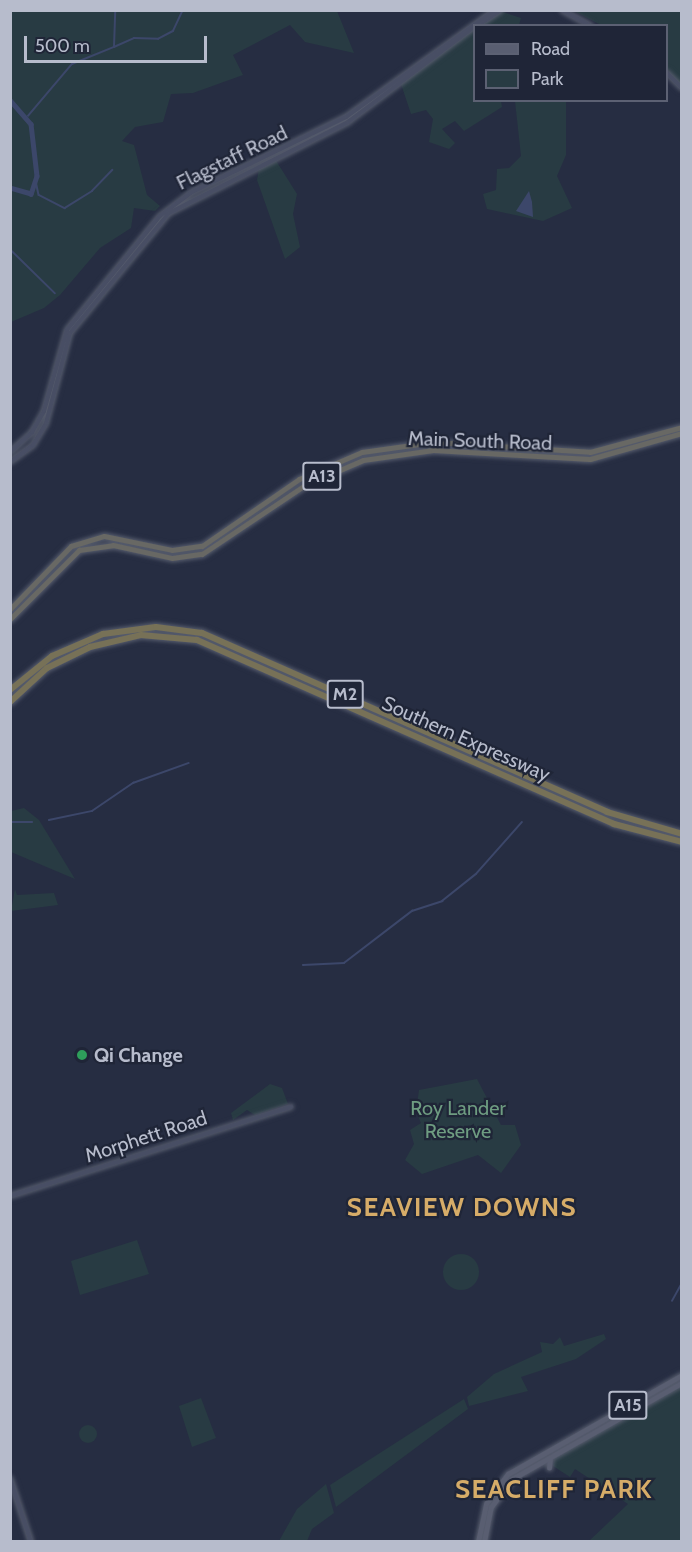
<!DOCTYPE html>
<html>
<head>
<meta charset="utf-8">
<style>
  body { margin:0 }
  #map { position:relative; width:692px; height:1552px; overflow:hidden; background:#262d42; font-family:Cabin,sans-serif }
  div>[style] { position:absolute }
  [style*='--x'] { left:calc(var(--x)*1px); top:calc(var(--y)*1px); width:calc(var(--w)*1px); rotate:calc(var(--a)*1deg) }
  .green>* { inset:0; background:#283b43 }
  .round { border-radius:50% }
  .water>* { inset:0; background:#3c476a }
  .stream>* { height:1.5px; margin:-0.75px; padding:0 0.75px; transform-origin:0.75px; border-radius:0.75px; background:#3c476a }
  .river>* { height:4.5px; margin:-2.25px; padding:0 2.25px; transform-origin:2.25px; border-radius:2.25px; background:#3c476a }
  .roads { filter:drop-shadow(0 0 2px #555b6c) drop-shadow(0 0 2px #555b6c) }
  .secondary>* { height:4px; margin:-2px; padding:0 2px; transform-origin:2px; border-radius:2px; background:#484e64 }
  .primary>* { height:4.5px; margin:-2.25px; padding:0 2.25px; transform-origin:2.25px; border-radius:2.25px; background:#595e71 }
  .trunk>* { height:5px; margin:-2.5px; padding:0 2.5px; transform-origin:2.5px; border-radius:2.5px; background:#686864 }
  .motorway>* { height:6px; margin:-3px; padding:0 3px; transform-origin:3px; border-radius:3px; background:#777157 }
  .dots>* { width:16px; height:16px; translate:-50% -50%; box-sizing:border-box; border:3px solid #1f2537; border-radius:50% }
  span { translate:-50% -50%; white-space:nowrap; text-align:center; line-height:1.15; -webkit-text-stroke:4.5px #1f2537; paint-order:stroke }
  .shield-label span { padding:2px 4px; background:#1f2537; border:2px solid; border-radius:4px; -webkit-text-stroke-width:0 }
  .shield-label { font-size:18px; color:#b7bccc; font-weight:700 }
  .street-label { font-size:20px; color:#b7bccc }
  .poi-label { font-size:20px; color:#b7bccc; font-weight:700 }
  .left { translate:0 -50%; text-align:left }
  .park-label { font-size:20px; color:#6e9c81 }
  .district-label { font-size:26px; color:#d6ac68; font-weight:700; letter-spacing:1.5px }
  .frame { position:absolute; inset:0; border:12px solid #b7bccc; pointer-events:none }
  .legend { position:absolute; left:473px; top:24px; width:195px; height:78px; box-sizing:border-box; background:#1f2537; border:2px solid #5c6173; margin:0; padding:8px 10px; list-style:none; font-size:18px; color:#b7bccc }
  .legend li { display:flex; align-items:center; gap:12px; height:30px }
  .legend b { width:30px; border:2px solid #5c6173 }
  .scale { position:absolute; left:24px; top:36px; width:183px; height:27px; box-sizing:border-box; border:3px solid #b7bccc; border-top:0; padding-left:8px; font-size:18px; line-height:21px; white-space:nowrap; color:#b7bccc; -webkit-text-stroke:4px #1f2537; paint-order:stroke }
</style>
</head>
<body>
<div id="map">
  <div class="green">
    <div style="clip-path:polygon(11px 10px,337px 11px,354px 53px,305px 42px,290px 25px,233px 55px,243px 75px,193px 93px,171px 94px,163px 122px,135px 127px,122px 141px,134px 145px,147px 195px,160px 206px,155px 211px,134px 208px,131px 228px,100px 248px,60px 295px,44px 308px,11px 322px)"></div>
    <div style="clip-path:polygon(500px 11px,521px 18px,519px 25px,477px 26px)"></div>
    <div style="clip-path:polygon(574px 11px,681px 11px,681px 90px,667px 69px,666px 26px,601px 25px)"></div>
    <div style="clip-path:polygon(474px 27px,474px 100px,501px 101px,502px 107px,464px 131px,455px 121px,442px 129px,455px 143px,449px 149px,429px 142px,433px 119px,426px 110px,411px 114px,400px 81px)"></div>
    <div style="clip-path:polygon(515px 101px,566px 101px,566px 155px,557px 176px,572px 208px,543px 221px,487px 209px,483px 194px,496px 190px,497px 169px,509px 168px,521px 156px)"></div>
    <div style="clip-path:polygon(275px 159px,297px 194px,293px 214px,300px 247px,285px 259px,257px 180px,259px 168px)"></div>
    <div style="clip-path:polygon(24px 808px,39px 820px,75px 879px,11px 852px,11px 811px)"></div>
    <div style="clip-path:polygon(15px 889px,17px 895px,54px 893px,58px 905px,11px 911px)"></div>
    <div style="clip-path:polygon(477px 1079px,501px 1125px,515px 1125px,521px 1145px,501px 1173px,478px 1155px,422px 1174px,405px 1160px,414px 1144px,410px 1130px,421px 1123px,416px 1112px,419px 1090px)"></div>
    <div style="clip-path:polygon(270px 1084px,282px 1088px,288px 1104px,255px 1115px,247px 1110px,233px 1120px,231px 1113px)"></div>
    <div style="clip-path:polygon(137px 1240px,149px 1274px,80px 1295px,71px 1261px)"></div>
    <div class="round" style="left:443px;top:1254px;width:36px;height:36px"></div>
    <div style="clip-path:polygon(604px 1334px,606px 1339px,576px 1359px,521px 1377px,528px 1391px,469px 1406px,467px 1397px,494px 1374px,542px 1352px,540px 1342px,553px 1344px,560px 1337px,564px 1346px)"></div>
    <div style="clip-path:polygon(681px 1386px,681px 1541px,589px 1541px,628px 1504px,575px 1469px,570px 1477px,553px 1466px,554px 1457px)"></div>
    <div style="clip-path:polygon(201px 1398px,216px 1438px,192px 1447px,179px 1406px)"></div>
    <div style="clip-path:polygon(464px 1399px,468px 1409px,336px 1507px,330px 1485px)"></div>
    <div class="round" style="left:79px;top:1425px;width:18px;height:18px"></div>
    <div style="clip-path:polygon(326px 1484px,334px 1513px,312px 1529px,307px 1541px,279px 1541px,297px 1509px)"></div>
  </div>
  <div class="water">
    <div style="clip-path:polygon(529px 191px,532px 202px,533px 217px,516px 211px)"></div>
  </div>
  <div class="stream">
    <div style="--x:114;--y:47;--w:22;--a:-24"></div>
    <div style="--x:134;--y:38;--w:24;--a:2"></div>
    <div style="--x:158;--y:39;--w:17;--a:-28"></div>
    <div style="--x:173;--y:31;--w:23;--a:-65"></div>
    <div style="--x:28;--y:116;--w:68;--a:-49.8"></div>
    <div style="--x:72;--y:64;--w:45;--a:-22"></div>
    <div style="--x:114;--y:47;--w:37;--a:-88"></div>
    <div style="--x:36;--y:181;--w:14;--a:78"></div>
    <div style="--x:39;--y:195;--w:29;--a:27"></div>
    <div style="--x:65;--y:208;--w:32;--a:-32"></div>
    <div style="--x:92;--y:191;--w:29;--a:-46"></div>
    <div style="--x:10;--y:249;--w:63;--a:44.4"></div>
    <div style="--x:49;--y:820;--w:44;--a:-11.8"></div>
    <div style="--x:92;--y:811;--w:50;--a:-34.3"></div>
    <div style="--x:133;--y:783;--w:59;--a:-19.7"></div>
    <div style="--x:10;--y:822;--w:22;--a:0"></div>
    <div style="--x:303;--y:965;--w:41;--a:-2.8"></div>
    <div style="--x:344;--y:963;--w:86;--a:-37.4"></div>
    <div style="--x:412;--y:911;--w:32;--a:-18"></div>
    <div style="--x:442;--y:901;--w:43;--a:-38.5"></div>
    <div style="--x:476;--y:874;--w:69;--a:-48.5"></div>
    <div style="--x:672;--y:1301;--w:21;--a:-61"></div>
  </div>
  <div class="river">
    <div style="--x:10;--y:100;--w:32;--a:49"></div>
    <div style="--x:31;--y:124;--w:52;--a:83.4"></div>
    <div style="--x:37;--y:176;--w:19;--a:108"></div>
    <div style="--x:31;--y:194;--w:22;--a:-164"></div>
  </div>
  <div class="roads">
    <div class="secondary">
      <div style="--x:562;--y:10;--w:33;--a:29"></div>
      <div style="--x:477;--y:26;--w:29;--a:-34"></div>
      <div style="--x:666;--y:72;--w:23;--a:45"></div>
      <div style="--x:10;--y:452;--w:30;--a:-42"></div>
      <div style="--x:32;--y:432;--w:24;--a:-60"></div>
      <div style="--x:44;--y:411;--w:84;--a:-74.1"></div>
      <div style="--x:67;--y:330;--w:147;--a:-50.8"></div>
      <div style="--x:160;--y:216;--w:38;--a:-37"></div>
      <div style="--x:190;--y:193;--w:174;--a:-26"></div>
      <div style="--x:346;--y:117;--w:183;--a:-35.7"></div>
      <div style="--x:10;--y:462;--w:29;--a:-36"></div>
      <div style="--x:33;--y:445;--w:26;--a:-59"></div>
      <div style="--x:46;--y:423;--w:93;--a:-75.1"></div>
      <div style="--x:70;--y:333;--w:156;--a:-50.5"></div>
      <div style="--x:169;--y:213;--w:201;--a:-26.9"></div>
      <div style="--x:348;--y:122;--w:158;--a:-37"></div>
      <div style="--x:10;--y:1196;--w:295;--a:-17.6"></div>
      <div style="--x:10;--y:1478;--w:67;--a:71.8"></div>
    </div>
    <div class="primary">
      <div style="--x:549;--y:1468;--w:10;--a:-84"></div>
      <div style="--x:478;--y:1542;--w:39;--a:-78"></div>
      <div style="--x:486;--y:1504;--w:37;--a:-54"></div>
      <div style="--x:508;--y:1474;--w:200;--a:-29.6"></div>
      <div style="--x:484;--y:1542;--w:36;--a:-79"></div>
      <div style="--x:491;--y:1507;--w:35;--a:-53"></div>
      <div style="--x:512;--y:1479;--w:195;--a:-29.5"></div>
    </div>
    <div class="trunk">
      <div style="--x:10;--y:609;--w:88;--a:-45.9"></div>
      <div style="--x:71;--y:546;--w:34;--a:-17"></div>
      <div style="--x:104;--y:536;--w:69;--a:11.6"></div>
      <div style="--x:172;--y:550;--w:30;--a:-8"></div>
      <div style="--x:202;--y:546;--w:118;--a:-34.6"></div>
      <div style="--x:299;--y:479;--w:69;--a:-23.2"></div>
      <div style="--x:362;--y:452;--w:72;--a:-8"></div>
      <div style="--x:433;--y:442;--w:157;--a:3.6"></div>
      <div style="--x:590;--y:452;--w:95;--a:-15.2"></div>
      <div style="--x:10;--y:619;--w:98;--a:-45"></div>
      <div style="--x:79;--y:550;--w:34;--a:-8"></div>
      <div style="--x:113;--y:545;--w:60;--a:12.4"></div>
      <div style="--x:172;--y:558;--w:30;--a:-8"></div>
      <div style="--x:202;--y:554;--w:124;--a:-33.8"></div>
      <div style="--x:305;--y:485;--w:63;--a:-23.3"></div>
      <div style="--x:363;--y:460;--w:71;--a:-8.1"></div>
      <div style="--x:433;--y:450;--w:157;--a:3.3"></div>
      <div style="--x:590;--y:459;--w:96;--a:-15.8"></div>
    </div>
    <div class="motorway">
      <div style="--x:10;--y:690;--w:54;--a:-39"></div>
      <div style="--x:52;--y:656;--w:56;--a:-23.3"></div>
      <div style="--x:103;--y:634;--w:53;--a:-7.5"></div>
      <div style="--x:156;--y:627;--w:46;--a:7.4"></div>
      <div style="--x:202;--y:633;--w:443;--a:23.8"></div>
      <div style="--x:607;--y:812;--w:78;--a:16.3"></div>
      <div style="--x:10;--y:702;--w:50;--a:-42.6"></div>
      <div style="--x:47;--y:668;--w:48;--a:-26"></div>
      <div style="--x:90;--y:647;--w:52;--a:-13.2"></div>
      <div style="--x:141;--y:635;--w:56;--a:5.1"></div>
      <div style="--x:197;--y:640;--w:456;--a:23.8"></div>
      <div style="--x:614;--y:824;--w:70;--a:14.8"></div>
    </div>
  </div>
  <div class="dots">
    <div style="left:82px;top:1055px;background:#2e9e5b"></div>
  </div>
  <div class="shield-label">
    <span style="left:322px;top:476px">A13</span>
    <span style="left:345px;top:694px">M2</span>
    <span style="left:628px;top:1405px">A15</span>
  </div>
  <div class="street-label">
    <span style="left:232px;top:158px;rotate:-26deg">Flagstaff Road</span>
    <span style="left:480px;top:441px;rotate:2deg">Main South Road</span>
    <span style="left:466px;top:739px;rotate:24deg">Southern Expressway</span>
    <span style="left:146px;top:1137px;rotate:-18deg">Morphett Road</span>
  </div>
  <div class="poi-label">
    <span class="left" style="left:94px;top:1055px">Qi Change</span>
  </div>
  <div class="park-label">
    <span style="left:458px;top:1120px">Roy Lander<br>Reserve</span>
  </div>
  <div class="district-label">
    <span style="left:462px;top:1208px">SEAVIEW DOWNS</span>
    <span style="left:554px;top:1490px">SEACLIFF PARK</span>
  </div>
  <div class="frame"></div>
  <ul class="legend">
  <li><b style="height:8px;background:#595e71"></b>Road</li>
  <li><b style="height:16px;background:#283b43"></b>Park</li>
  </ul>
  <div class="scale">500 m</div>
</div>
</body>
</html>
